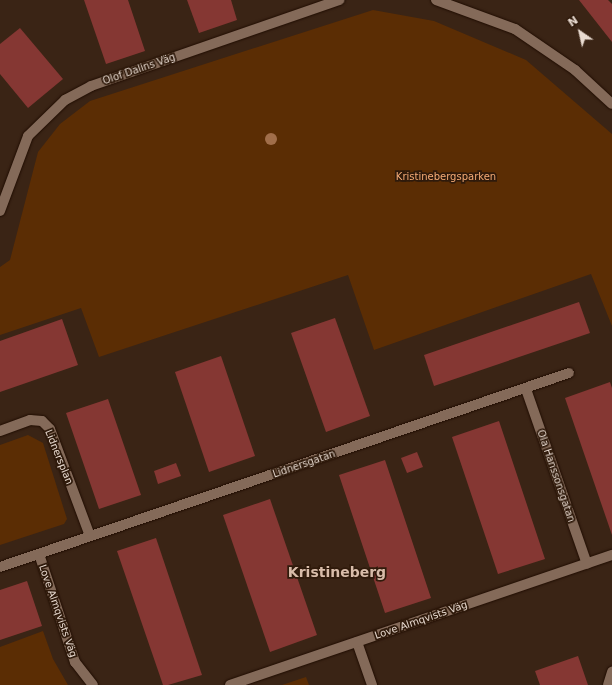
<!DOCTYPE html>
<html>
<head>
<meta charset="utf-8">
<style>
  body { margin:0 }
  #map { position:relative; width:612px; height:685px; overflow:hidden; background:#3a2415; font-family:"DejaVu Sans",sans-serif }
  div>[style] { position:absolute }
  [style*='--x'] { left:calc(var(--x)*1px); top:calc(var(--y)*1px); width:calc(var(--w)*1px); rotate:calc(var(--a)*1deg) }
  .green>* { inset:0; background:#5b2d04 }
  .building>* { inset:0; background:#853733 }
  .roads { filter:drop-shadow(0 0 1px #200d01) drop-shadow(0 0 1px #200d01) }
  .street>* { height:10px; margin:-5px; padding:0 5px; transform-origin:5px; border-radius:5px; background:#846a59 }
  .trees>* { width:12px; height:12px; margin:-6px; border-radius:50%; background:#a16e4a }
  span { translate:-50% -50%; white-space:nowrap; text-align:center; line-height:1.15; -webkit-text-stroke:3.5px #2f1a0b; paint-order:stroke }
  .street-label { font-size:10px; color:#e9dbd1 }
  .park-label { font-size:10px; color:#f5ab76 }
  .district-label { font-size:14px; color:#d8bca9; font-weight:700 }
  .north { position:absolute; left:560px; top:12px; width:40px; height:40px; -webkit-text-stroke:3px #2f1a0b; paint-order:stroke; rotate:326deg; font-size:11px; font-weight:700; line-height:16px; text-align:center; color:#e9dbd1 }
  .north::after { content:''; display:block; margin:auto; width:14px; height:18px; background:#e9dbd1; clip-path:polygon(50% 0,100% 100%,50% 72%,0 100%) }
</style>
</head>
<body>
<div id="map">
  <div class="green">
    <div style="clip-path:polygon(373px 10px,434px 21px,526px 60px,612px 134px,612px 326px,591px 274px,374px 350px,348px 275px,99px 357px,81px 308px,0 335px,0 267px,10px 260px,38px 152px,60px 124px,90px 101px)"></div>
    <div style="clip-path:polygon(28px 435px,43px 443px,67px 519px,64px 524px,0 545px,0 445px)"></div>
    <div style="clip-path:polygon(43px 631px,53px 659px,68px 685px,0 685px,0 647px)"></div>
    <div style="clip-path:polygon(306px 677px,309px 685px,282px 685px)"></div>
  </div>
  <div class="building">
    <div style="clip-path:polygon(84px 0,128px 0,145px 51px,106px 64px)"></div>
    <div style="clip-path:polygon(187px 0,231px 0,237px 20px,199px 33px)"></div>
    <div style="clip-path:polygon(579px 0,608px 0,612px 4px,612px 42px)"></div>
    <div style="clip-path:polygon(20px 28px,63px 79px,28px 108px,0 74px,0 44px)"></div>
    <div style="clip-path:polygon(579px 302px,590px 333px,434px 386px,424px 355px)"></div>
    <div style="clip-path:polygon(335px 318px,370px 416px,326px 432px,291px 333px)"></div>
    <div style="clip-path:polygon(62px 319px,78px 365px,0 392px,0 341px)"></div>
    <div style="clip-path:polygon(221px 356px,255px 456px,209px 472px,175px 372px)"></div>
    <div style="clip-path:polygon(610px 382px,612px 388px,612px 535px,565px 398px)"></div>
    <div style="clip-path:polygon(108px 399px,141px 495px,99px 509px,66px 413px)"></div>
    <div style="clip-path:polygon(499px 421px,545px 559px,498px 574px,452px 437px)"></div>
    <div style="clip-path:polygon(417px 452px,423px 467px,407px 473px,401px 458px)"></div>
    <div style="clip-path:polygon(385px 460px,431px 598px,385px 613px,339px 475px)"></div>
    <div style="clip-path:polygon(176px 463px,181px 476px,158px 484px,154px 471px)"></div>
    <div style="clip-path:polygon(270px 499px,317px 635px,270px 652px,223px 515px)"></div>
    <div style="clip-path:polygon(156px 538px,202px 675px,168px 685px,163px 685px,117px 551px)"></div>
    <div style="clip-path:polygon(27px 581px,42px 626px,0 640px,0 590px)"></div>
    <div style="clip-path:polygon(578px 656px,588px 685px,540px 685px,535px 671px)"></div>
  </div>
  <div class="roads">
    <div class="street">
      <div style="--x:436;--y:0;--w:84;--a:20.2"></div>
      <div style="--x:515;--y:29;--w:73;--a:34.3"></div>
      <div style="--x:575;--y:70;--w:50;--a:42.6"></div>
      <div style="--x:0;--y:211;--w:80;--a:-69.5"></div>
      <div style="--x:28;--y:136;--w:52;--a:-44.2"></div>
      <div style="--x:65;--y:100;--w:30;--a:-28"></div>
      <div style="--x:91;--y:86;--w:263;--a:-19.1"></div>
      <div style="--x:526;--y:389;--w:185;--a:70.8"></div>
      <div style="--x:0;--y:431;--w:32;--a:-20"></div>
      <div style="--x:30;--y:420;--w:12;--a:5"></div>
      <div style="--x:42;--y:421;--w:11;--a:45"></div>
      <div style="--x:50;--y:429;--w:114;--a:69.5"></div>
      <div style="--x:39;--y:554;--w:114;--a:71.6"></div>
      <div style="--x:75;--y:662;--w:29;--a:52"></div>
      <div style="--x:0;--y:567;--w:601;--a:-18.83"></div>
      <div style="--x:357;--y:642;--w:46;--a:70.8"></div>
      <div style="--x:230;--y:685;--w:404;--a:-18.8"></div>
      <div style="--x:608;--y:685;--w:14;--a:-73"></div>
    </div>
  </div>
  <div class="trees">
    <div style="left:271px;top:139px"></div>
  </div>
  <div class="street-label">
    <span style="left:139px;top:69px;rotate:-19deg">Olof Dalins Väg</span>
    <span style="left:59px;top:457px;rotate:68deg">Lidnersplan</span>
    <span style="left:304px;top:464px;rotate:-19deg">Lidnersgatan</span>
    <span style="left:556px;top:476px;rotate:71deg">Ola Hanssonsgatan</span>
    <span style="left:58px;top:611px;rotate:71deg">Love Almqvists Väg</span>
    <span style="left:421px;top:620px;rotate:-19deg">Love Almqvists Väg</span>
  </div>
  <div class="park-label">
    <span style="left:446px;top:177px">Kristinebergsparken</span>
  </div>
  <div class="district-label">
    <span style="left:337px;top:572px">Kristineberg</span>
  </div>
  <div class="north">N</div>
</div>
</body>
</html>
